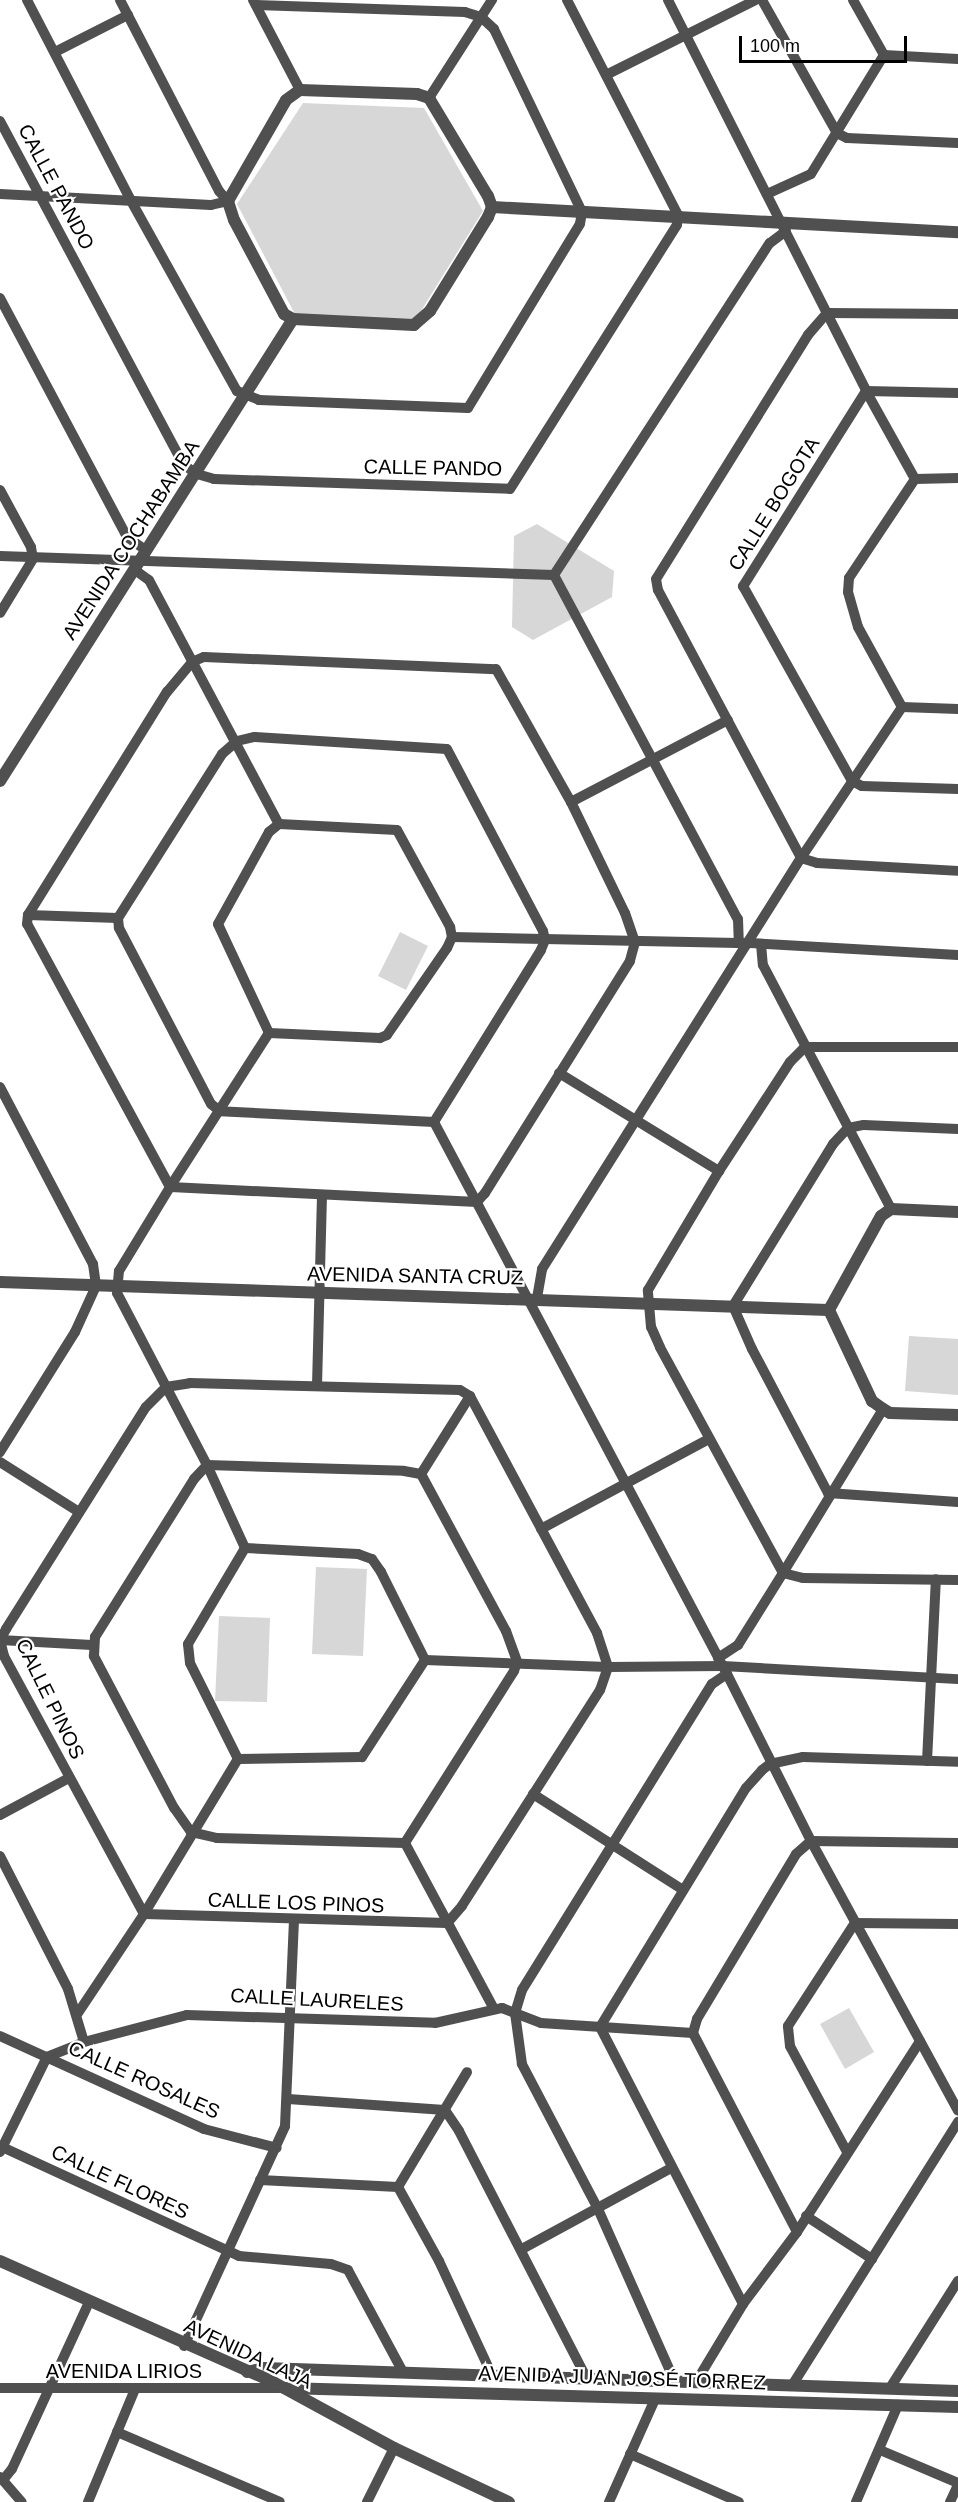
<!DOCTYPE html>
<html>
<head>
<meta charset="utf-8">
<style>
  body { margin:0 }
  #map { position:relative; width:958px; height:2502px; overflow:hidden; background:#fff; font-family:Helvetica,sans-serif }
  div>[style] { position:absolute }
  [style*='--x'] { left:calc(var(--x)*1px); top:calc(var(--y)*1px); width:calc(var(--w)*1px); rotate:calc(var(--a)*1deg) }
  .green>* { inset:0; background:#d7d7d7 }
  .minor>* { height:10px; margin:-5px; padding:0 5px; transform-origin:5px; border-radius:5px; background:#505050 }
  .tertiary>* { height:12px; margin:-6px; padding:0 6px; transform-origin:6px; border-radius:6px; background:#505050 }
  span { translate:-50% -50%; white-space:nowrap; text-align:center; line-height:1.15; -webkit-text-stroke:4.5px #fff; paint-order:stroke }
  .street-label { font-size:20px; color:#000 }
  .scale { position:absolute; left:739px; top:36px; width:168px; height:27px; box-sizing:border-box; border:3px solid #000; border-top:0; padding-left:8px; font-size:18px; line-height:21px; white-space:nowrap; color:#000; -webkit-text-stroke:4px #fff; paint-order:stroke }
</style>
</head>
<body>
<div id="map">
  <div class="green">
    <div style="clip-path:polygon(303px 103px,424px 108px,483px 211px,416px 319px,296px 316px,237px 204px)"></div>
    <div style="clip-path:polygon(537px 524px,614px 571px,612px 597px,533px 640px,512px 627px,514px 536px)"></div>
    <div style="clip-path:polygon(400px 932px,428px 946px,406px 990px,378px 976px)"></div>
    <div style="clip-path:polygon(909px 1336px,958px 1339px,958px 1395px,905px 1391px)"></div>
    <div style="clip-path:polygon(316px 1567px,367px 1569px,363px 1656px,312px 1654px)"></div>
    <div style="clip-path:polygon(219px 1616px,270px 1618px,267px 1702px,215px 1701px)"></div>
    <div style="clip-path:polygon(849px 2008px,874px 2052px,845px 2069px,820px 2024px)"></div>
  </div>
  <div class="minor">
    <div style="--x:27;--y:0;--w:224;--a:62.6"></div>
    <div style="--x:130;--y:199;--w:220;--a:60.9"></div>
    <div style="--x:237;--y:391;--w:24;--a:22"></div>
    <div style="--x:259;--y:400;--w:209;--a:2.2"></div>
    <div style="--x:468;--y:408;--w:215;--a:-58.7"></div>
    <div style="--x:580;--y:224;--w:12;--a:-81"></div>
    <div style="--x:582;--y:212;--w:203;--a:-115.7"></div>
    <div style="--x:494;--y:29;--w:18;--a:-137"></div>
    <div style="--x:481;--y:17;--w:17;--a:-163"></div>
    <div style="--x:465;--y:12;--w:209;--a:-178.1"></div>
    <div style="--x:253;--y:0;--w:102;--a:62.4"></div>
    <div style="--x:668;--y:0;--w:438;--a:63.1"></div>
    <div style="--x:866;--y:391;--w:101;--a:60.9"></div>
    <div style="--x:762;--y:0;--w:153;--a:60.6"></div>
    <div style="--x:837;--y:133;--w:11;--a:27"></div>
    <div style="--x:847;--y:138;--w:111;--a:2.6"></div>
    <div style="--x:853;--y:0;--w:63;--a:60.6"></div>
    <div style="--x:884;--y:55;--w:74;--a:3.1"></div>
    <div style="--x:55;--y:52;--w:82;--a:-26.9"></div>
    <div style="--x:608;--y:74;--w:165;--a:-26.6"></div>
    <div style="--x:429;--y:98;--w:117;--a:-57.3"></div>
    <div style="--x:0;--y:121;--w:390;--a:61.9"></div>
    <div style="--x:184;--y:465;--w:16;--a:35"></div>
    <div style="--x:197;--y:474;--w:18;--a:16"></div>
    <div style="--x:214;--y:479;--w:296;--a:1.9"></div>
    <div style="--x:510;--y:489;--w:312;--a:-57.7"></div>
    <div style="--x:677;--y:225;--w:10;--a:-84"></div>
    <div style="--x:678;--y:215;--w:242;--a:-117.3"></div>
    <div style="--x:0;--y:194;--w:211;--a:3"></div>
    <div style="--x:211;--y:205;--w:17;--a:-13"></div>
    <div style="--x:228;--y:201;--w:13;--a:-132"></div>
    <div style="--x:219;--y:191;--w:215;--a:-117.4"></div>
    <div style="--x:767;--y:194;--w:48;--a:-24.4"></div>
    <div style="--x:811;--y:174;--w:140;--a:-58.5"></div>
    <div style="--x:0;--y:298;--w:271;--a:62"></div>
    <div style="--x:127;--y:537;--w:24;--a:35"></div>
    <div style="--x:958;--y:314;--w:131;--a:-179.6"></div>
    <div style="--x:827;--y:313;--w:29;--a:131"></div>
    <div style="--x:808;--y:335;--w:287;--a:121.9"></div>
    <div style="--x:656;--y:579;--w:11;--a:80"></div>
    <div style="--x:658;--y:590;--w:304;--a:61.9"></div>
    <div style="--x:801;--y:858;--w:17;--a:17"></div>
    <div style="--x:817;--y:863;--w:141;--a:3.2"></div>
    <div style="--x:958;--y:393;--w:92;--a:-178.8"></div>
    <div style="--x:866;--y:391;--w:231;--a:122.2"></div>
    <div style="--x:743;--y:586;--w:223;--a:60.8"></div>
    <div style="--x:852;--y:781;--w:11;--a:27"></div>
    <div style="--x:862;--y:786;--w:96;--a:1.8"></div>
    <div style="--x:958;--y:478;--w:43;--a:178.7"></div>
    <div style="--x:915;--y:479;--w:119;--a:123.7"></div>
    <div style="--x:849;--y:578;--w:14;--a:94"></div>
    <div style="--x:848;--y:592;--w:36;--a:74"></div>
    <div style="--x:858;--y:627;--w:91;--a:61.2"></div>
    <div style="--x:902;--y:707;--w:56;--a:2"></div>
    <div style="--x:0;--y:490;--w:65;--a:61.5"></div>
    <div style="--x:31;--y:547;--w:12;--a:81"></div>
    <div style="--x:33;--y:559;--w:63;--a:121.4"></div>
    <div style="--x:0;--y:556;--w:554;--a:1.96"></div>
    <div style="--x:554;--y:575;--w:396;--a:-57"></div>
    <div style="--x:770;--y:243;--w:20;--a:-37"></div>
    <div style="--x:135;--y:570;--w:17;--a:36"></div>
    <div style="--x:149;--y:580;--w:276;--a:62"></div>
    <div style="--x:554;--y:575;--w:390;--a:61.9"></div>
    <div style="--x:738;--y:919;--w:24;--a:88"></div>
    <div style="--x:255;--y:737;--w:192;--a:3.6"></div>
    <div style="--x:447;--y:749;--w:206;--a:62.2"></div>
    <div style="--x:543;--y:931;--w:9;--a:77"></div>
    <div style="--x:545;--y:940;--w:11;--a:112"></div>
    <div style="--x:541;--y:950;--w:203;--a:121.9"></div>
    <div style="--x:434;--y:1122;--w:214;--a:-177.1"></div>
    <div style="--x:220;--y:1111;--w:11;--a:-142"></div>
    <div style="--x:211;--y:1104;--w:199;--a:-117.6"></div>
    <div style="--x:119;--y:928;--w:10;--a:-96"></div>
    <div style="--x:118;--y:918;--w:194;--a:-57.6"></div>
    <div style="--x:222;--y:754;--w:20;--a:-41"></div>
    <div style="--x:237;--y:741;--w:18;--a:-13"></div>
    <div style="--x:571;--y:802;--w:177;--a:-27.6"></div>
    <div style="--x:279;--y:824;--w:118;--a:2.9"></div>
    <div style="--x:397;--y:830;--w:111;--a:61.3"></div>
    <div style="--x:450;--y:927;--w:10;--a:79"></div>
    <div style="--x:452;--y:937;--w:12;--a:114"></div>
    <div style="--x:447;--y:948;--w:106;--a:124.6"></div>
    <div style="--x:387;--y:1035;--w:8;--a:157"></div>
    <div style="--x:380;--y:1038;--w:111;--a:-177.4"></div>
    <div style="--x:269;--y:1033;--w:120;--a:-115.1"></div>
    <div style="--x:218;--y:924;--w:105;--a:-61"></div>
    <div style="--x:269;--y:832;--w:13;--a:-39"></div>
    <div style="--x:28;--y:915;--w:90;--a:1.9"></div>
    <div style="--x:452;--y:937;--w:298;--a:1.2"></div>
    <div style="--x:750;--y:943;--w:208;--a:3.3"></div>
    <div style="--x:761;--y:944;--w:21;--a:85"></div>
    <div style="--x:763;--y:965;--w:276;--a:62.3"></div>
    <div style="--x:559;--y:1073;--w:188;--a:31.5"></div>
    <div style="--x:0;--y:1087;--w:200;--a:62.3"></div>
    <div style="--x:93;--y:1264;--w:22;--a:82"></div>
    <div style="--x:96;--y:1286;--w:51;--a:114.5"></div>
    <div style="--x:75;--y:1332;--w:142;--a:122"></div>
    <div style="--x:434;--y:1122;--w:625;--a:62.04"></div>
    <div style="--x:727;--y:1674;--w:187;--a:63.3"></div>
    <div style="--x:811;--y:1841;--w:307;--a:61.4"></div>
    <div style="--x:537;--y:1298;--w:29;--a:-80"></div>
    <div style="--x:542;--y:1269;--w:486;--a:-57.8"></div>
    <div style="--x:801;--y:858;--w:182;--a:-56.2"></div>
    <div style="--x:190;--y:1383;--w:270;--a:1.5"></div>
    <div style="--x:460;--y:1390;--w:12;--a:31"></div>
    <div style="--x:470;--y:1396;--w:269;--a:61.8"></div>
    <div style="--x:597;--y:1633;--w:36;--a:72"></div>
    <div style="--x:608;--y:1667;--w:24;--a:109"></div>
    <div style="--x:600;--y:1690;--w:256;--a:122.6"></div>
    <div style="--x:462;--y:1906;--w:23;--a:131"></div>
    <div style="--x:447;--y:1923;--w:303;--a:-178.3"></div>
    <div style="--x:144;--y:1914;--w:294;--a:-118.5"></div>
    <div style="--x:4;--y:1656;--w:16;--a:-104"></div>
    <div style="--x:0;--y:1640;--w:13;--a:-61"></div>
    <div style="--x:6;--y:1629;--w:262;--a:-57.8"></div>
    <div style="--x:146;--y:1407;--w:28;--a:-45"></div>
    <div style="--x:166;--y:1387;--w:24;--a:-9"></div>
    <div style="--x:317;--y:1386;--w:190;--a:-88.5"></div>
    <div style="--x:0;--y:1462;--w:93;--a:32.3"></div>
    <div style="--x:207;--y:1465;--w:197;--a:1.7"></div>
    <div style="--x:404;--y:1471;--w:17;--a:10"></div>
    <div style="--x:421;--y:1474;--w:179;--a:61.6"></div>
    <div style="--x:506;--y:1631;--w:33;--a:70"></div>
    <div style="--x:517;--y:1662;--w:9;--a:108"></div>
    <div style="--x:514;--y:1671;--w:204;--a:122.4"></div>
    <div style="--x:405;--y:1843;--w:188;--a:-178.5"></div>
    <div style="--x:217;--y:1838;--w:27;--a:-167"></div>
    <div style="--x:191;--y:1832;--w:29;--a:-125"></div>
    <div style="--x:174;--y:1808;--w:172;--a:-117.8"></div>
    <div style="--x:94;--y:1656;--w:19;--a:-87"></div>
    <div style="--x:95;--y:1637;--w:186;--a:-57.9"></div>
    <div style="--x:194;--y:1479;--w:19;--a:-47"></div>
    <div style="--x:421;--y:1474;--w:92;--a:-57.9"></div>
    <div style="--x:828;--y:1493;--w:163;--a:-117.8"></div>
    <div style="--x:752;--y:1349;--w:47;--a:-113.8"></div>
    <div style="--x:733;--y:1306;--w:190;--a:-58.3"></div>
    <div style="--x:833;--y:1144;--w:22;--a:-47"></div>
    <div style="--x:848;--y:1128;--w:16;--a:-11"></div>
    <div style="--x:864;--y:1125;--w:94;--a:2.4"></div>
    <div style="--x:828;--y:1493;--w:130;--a:4"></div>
    <div style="--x:541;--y:1529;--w:191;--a:-28.2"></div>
    <div style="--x:245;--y:1548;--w:91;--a:-114.6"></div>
    <div style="--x:207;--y:1465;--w:194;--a:-117.6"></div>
    <div style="--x:117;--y:1293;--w:22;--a:-85"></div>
    <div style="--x:119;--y:1271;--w:98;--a:-58.7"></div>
    <div style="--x:170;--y:1187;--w:299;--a:-118.5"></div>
    <div style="--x:27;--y:924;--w:9;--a:-84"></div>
    <div style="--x:28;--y:915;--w:263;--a:-58.1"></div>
    <div style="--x:167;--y:692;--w:39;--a:-50"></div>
    <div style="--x:192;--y:662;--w:13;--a:-23"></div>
    <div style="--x:204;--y:657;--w:292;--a:2.4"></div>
    <div style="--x:496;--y:669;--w:153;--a:60.6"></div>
    <div style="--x:571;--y:802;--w:123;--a:64.1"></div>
    <div style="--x:625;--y:913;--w:31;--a:71"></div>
    <div style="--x:635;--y:942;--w:20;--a:105"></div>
    <div style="--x:630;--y:961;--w:274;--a:122"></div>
    <div style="--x:485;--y:1193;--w:12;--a:132"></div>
    <div style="--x:477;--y:1202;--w:307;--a:-177.2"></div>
    <div style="--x:170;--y:1187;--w:183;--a:-57.3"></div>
    <div style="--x:245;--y:1548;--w:113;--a:3"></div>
    <div style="--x:358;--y:1554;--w:15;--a:20"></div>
    <div style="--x:372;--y:1559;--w:16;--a:55"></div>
    <div style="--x:381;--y:1572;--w:98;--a:63.4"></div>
    <div style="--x:425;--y:1660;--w:116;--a:123"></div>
    <div style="--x:362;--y:1757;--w:124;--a:179.1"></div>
    <div style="--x:238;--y:1759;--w:107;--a:-116.6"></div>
    <div style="--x:190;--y:1663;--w:19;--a:-96"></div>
    <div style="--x:188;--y:1644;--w:112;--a:-59.3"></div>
    <div style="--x:783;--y:1573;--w:257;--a:-118.6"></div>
    <div style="--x:660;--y:1347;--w:22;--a:-114"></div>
    <div style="--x:651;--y:1327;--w:37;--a:-95"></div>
    <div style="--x:648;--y:1290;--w:139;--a:-59.2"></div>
    <div style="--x:719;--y:1171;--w:130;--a:-56.9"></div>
    <div style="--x:790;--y:1062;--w:21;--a:-45"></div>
    <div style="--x:805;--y:1047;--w:153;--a:0"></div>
    <div style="--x:783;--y:1573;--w:192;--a:-58.6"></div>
    <div style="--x:0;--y:1640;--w:92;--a:3.1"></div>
    <div style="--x:718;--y:1658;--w:24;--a:-33"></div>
    <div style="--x:738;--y:1645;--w:85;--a:-58"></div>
    <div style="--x:783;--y:1573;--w:21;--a:14"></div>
    <div style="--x:803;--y:1578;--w:155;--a:0.7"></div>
    <div style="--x:425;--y:1660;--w:183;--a:2.2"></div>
    <div style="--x:608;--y:1667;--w:115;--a:-0.5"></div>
    <div style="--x:723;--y:1666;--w:235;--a:3.2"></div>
    <div style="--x:927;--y:1761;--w:182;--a:-87.2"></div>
    <div style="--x:533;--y:1794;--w:178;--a:32.6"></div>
    <div style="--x:0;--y:1815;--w:78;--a:-28.2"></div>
    <div style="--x:405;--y:1843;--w:188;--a:61.8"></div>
    <div style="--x:0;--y:1856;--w:149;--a:62.9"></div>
    <div style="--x:68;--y:1989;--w:55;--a:73.2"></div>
    <div style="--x:78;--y:2013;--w:119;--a:-56.3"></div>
    <div style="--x:144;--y:1914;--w:181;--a:-58.8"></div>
    <div style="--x:0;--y:2036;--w:224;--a:24.5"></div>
    <div style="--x:204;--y:2129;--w:75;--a:14.6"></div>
    <div style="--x:288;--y:2099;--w:157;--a:4"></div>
    <div style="--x:445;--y:2110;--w:25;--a:56"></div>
    <div style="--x:459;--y:2131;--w:279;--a:62.7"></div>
    <div style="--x:0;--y:2146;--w:263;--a:24.7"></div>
    <div style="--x:239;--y:2256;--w:92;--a:5"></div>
    <div style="--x:331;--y:2264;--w:18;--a:19"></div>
    <div style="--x:348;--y:2270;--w:116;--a:61.7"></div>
    <div style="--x:0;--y:2152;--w:106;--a:-63.7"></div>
    <div style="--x:47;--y:2057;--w:40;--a:-22"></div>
    <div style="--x:84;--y:2042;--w:106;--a:-14.7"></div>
    <div style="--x:187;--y:2015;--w:248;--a:1.8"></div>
    <div style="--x:435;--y:2023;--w:69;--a:-12.6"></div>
    <div style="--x:502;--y:2008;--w:42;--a:21"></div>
    <div style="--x:541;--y:2023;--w:152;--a:3.8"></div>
    <div style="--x:847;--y:2152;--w:120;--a:-118.3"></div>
    <div style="--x:790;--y:2046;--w:20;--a:-96"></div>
    <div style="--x:788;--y:2026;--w:123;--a:-57"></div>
    <div style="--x:855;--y:1923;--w:103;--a:0.6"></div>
    <div style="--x:260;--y:2180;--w:138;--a:2.9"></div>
    <div style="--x:398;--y:2187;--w:85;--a:61"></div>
    <div style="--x:439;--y:2261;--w:126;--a:65.1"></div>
    <div style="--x:398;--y:2187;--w:134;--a:-59"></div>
    <div style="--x:806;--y:2216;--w:79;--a:33.1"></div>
    <div style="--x:797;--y:2232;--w:225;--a:-117.6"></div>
    <div style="--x:693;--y:2033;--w:15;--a:-74"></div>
    <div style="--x:697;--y:2019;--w:192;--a:-59"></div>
    <div style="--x:796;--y:1854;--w:20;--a:-41"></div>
    <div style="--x:811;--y:1841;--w:147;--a:0.8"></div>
    <div style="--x:522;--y:2249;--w:170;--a:-28.5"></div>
    <div style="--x:743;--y:2304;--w:312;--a:-117.3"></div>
    <div style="--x:600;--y:2027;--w:280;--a:-58.6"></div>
    <div style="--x:746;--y:1788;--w:24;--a:-48"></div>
    <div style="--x:762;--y:1770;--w:10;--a:-37"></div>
    <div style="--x:770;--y:1764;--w:34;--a:-12"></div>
    <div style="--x:803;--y:1757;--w:155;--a:1.8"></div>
    <div style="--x:184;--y:2346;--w:242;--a:-65.3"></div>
    <div style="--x:285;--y:2126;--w:204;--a:-87.5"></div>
    <div style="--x:675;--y:2382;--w:189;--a:-114"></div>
    <div style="--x:598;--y:2209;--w:164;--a:-117.7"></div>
    <div style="--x:522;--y:2064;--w:51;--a:-97.8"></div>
    <div style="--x:515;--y:2013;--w:24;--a:-73"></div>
    <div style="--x:522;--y:1990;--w:360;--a:-58.2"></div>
    <div style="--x:712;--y:1684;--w:18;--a:-34"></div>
    <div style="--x:696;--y:2382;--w:91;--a:-58.9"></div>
    <div style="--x:743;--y:2304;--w:90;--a:-53.1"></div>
    <div style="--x:797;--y:2232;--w:227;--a:-57.2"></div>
    <div style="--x:793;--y:2384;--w:310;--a:-57.8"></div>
    <div style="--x:0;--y:2388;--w:284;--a:0"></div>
    <div style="--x:890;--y:2388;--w:127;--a:-57.6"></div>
    <div style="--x:117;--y:2432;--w:177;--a:23.2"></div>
    <div style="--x:880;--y:2450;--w:85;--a:22.9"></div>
    <div style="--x:630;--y:2454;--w:119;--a:23.8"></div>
    <div style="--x:0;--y:2477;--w:33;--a:49"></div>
    <div style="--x:3;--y:2480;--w:14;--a:-51"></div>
    <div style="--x:12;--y:2469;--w:184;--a:-65.2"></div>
    <div style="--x:88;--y:2502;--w:122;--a:-67.4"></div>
    <div style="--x:367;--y:2502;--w:60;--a:-63.4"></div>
    <div style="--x:609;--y:2502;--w:113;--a:-65.9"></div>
    <div style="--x:856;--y:2502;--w:106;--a:-66.6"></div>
    <div style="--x:950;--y:2502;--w:19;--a:-65"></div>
  </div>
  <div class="tertiary">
    <div style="--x:300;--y:90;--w:117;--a:2"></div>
    <div style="--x:417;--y:94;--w:13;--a:18"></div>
    <div style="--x:429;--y:98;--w:114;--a:59"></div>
    <div style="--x:488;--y:196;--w:12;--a:70"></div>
    <div style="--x:492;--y:207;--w:11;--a:112"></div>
    <div style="--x:488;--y:217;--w:110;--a:121.7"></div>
    <div style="--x:430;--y:311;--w:21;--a:139"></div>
    <div style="--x:414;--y:325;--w:121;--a:-177.2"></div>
    <div style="--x:293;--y:319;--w:10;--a:-151"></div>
    <div style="--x:284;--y:314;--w:106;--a:-118"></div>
    <div style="--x:234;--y:220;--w:20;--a:-108"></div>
    <div style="--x:228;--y:201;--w:116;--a:-60.1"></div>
    <div style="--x:286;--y:100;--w:17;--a:-36"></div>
    <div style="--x:492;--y:207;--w:467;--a:3.1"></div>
    <div style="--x:0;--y:781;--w:547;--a:-57.62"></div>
    <div style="--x:958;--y:1212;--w:67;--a:-177.4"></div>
    <div style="--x:891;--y:1209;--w:12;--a:145"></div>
    <div style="--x:881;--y:1216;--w:107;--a:119"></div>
    <div style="--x:829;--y:1310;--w:101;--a:64.7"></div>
    <div style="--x:872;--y:1401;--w:14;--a:36"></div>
    <div style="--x:883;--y:1409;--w:8;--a:30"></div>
    <div style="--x:890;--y:1413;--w:68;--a:1.7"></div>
    <div style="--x:0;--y:1282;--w:829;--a:1.93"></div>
    <div style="--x:0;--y:2261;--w:299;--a:23.9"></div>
    <div style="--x:273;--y:2382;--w:138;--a:28.6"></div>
    <div style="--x:394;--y:2448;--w:127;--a:25.2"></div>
    <div style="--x:247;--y:2372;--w:17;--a:-13"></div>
    <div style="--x:264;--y:2368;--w:694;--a:1.9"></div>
    <div style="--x:284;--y:2388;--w:674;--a:1.61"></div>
  </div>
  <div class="street-label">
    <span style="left:56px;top:187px;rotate:62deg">CALLE PANDO</span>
    <span style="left:433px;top:468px;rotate:1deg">CALLE PANDO</span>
    <span style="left:774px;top:504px;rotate:-58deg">CALLE BOGOTA</span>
    <span style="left:131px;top:540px;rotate:-57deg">AVENIDA COCHABAMBA</span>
    <span style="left:415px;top:1276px;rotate:1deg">AVENIDA SANTA CRUZ</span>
    <span style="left:50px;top:1699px;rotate:64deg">CALLE PINOS</span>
    <span style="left:296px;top:1903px;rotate:2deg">CALLE LOS PINOS</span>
    <span style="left:317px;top:2000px;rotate:3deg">CALLE LAURELES</span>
    <span style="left:144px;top:2080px;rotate:24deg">CALLE ROSALES</span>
    <span style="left:120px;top:2182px;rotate:25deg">CALLE FLORES</span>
    <span style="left:248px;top:2354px;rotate:25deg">AVENIDA LAJA</span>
    <span style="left:124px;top:2371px">AVENIDA LIRIOS</span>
    <span style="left:622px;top:2378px;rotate:2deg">AVENIDA JUAN JOSÉ TORREZ</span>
  </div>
  <div class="scale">100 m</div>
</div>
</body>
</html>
